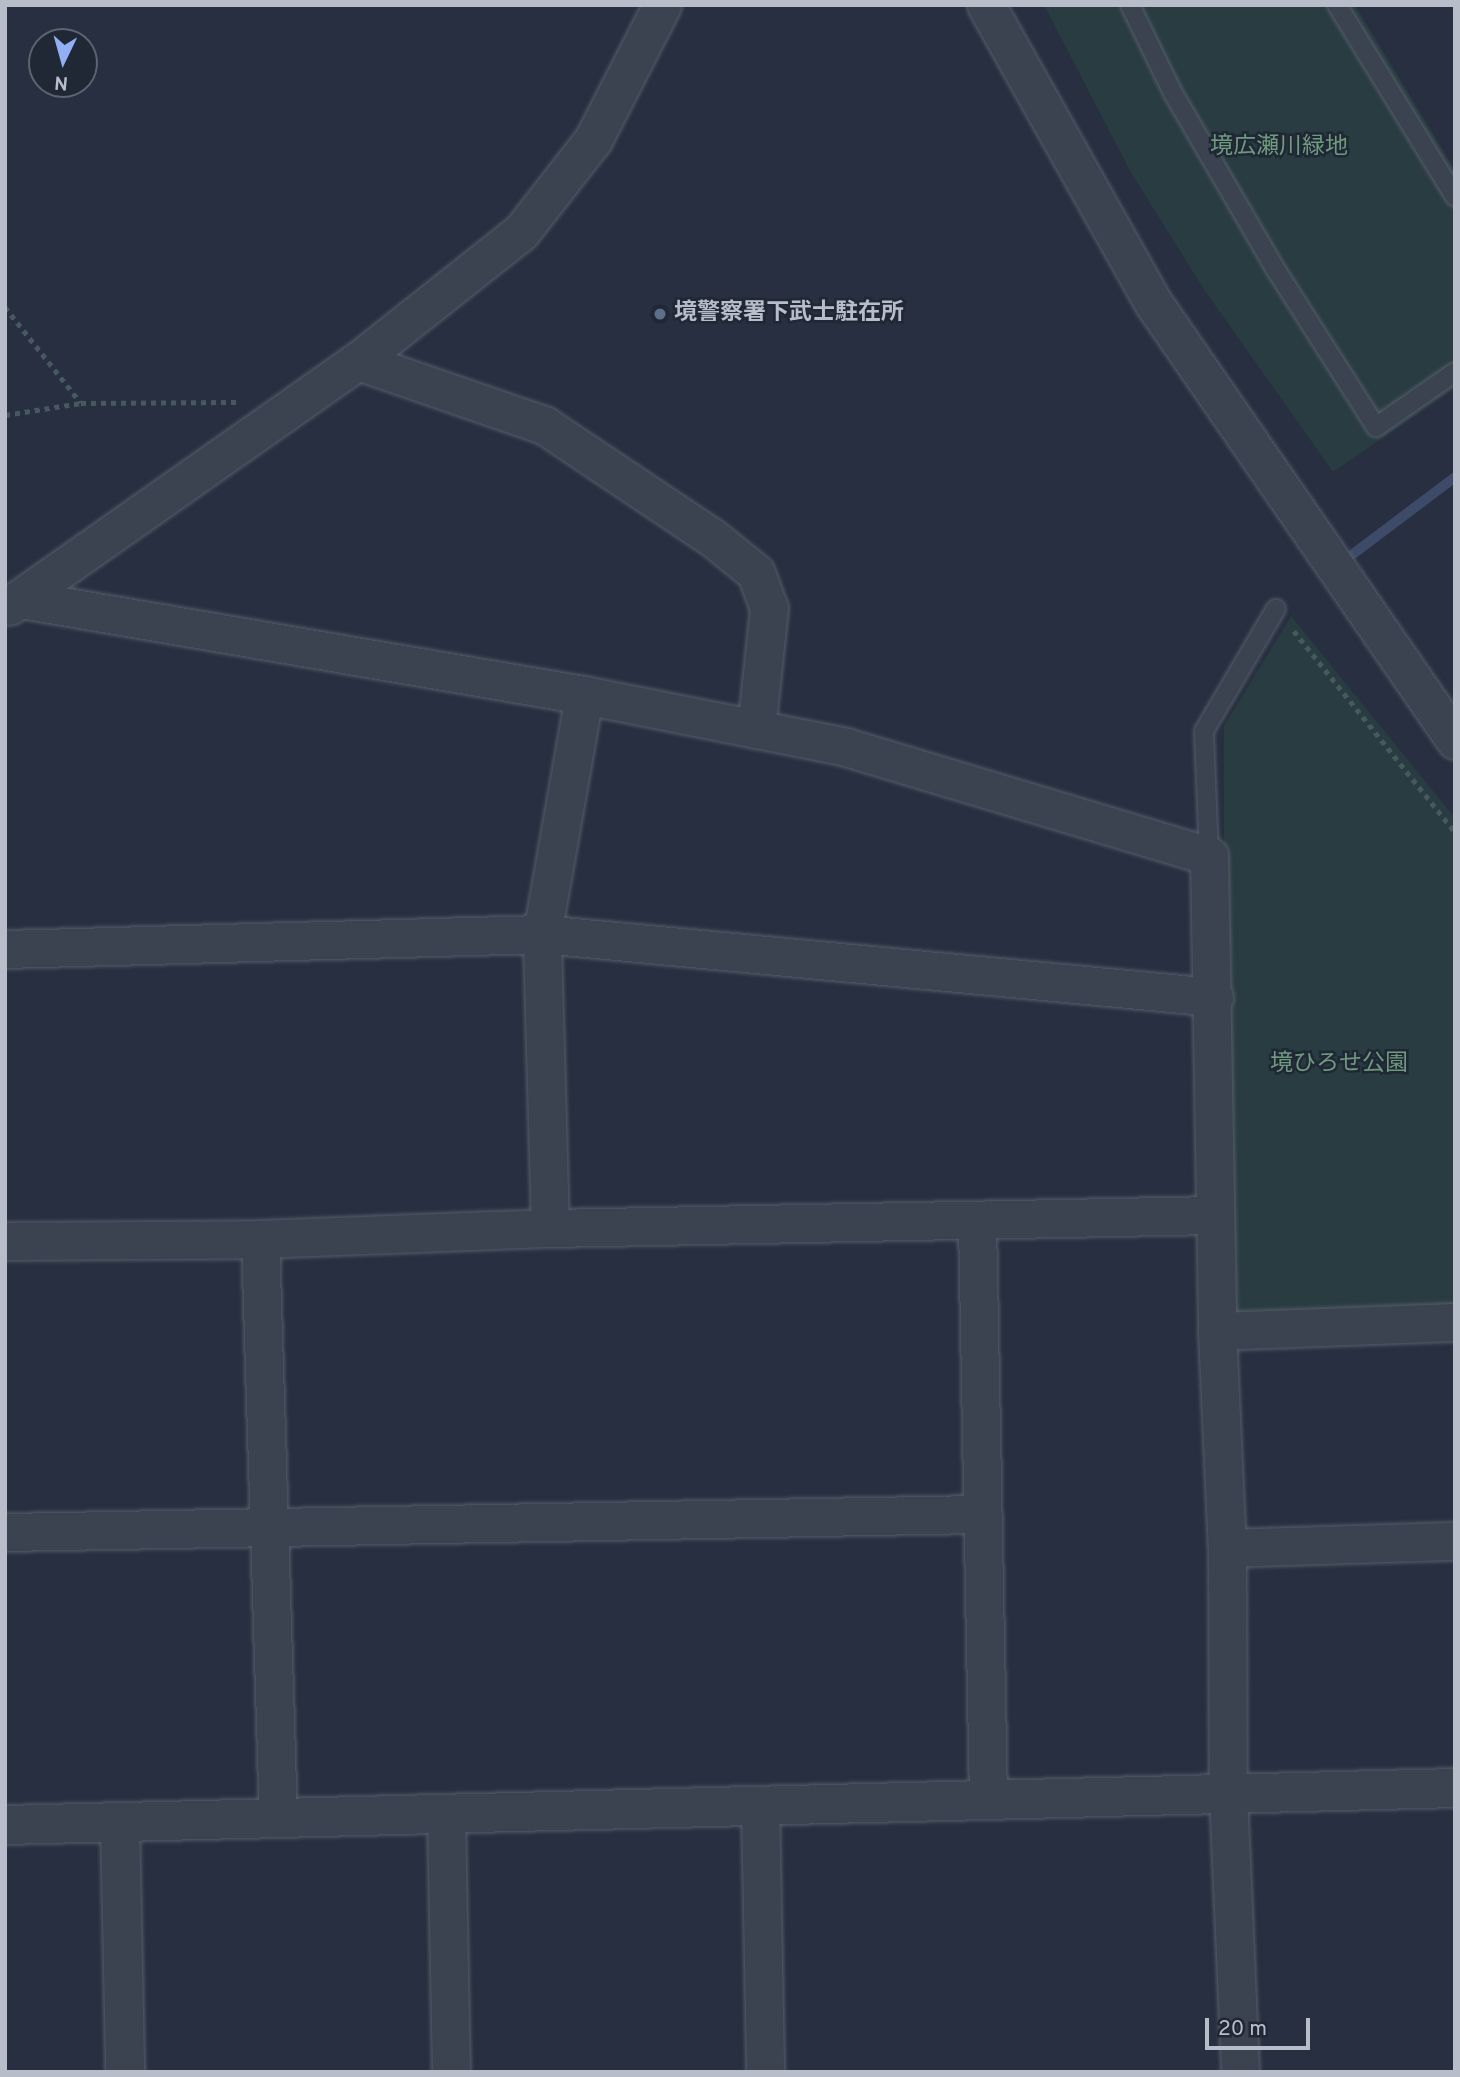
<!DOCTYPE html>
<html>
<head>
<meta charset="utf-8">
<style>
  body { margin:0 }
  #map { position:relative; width:1460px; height:2077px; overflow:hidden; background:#272f40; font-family:Overpass,"Noto Sans JP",sans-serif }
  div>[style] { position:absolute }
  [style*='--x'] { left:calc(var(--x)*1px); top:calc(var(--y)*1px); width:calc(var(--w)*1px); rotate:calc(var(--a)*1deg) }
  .green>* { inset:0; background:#293c41 }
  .stream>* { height:10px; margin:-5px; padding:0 5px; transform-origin:5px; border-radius:5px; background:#3e4b68 }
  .path>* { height:4.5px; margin-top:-2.25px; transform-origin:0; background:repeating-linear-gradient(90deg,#47595e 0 5px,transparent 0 10px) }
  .roads { filter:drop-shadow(0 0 2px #565d6a) drop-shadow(0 0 2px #565d6a) }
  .service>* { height:18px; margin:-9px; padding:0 9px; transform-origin:9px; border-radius:9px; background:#3b4250 }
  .minor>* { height:37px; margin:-18.5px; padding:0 18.5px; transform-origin:18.5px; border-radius:18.5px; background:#3b4250 }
  .tertiary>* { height:38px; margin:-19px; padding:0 19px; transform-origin:19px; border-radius:19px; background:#3b4250 }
  .dots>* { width:19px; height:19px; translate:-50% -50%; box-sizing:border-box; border:4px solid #202735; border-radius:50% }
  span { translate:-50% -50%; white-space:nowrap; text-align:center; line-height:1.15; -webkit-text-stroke:5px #202735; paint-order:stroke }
  .park-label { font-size:23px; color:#709a7e }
  .poi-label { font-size:23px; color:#b8bdca; font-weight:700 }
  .left { translate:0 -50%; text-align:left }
  .frame { position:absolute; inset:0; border:7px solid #b8bdca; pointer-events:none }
  .north { position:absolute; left:28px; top:28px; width:70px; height:70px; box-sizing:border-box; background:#202735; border:2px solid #5d6371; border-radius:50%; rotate:185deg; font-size:19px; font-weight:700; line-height:28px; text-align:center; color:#b8bdca }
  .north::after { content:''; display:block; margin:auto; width:24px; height:32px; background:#93aff4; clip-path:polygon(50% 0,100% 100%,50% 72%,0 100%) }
  .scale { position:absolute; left:1205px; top:2018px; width:105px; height:32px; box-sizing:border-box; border:4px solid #b8bdca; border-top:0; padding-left:9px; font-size:21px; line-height:24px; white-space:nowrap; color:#b8bdca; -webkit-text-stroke:5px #202735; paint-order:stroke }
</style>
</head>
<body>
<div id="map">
  <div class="green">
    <div style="clip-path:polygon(1044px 5px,1355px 5px,1455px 170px,1455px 388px,1333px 472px,1203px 288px,1130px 171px)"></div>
    <div style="clip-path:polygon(1291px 616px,1455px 818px,1455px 1312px,1224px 1322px,1224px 726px)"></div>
  </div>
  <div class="stream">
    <div style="--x:1353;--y:554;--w:128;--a:-37"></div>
  </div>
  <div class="path">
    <div style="--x:5;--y:307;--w:122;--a:51.6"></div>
    <div style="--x:5;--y:415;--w:77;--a:-9"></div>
    <div style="--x:81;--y:403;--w:155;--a:-0.4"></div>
    <div style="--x:1294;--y:631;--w:258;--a:51.3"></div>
  </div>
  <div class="roads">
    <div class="service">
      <div style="--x:1130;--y:5;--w:98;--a:64"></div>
      <div style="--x:1173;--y:93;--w:205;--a:59.8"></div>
      <div style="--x:1276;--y:270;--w:186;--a:57.5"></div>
      <div style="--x:1376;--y:427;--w:96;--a:-34.8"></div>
      <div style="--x:1337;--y:5;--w:225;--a:58.4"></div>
      <div style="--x:1209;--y:856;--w:125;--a:-92.3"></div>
      <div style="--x:1204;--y:731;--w:142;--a:-59.5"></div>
    </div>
    <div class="minor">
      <div style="--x:986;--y:5;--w:343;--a:60.7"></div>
      <div style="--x:1154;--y:304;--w:530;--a:55.38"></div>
      <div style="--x:358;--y:361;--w:197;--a:19"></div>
      <div style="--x:544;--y:425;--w:203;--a:33.8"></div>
      <div style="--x:713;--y:538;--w:55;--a:39.1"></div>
      <div style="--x:756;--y:573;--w:37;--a:70"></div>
      <div style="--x:769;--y:608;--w:122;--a:96.1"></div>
      <div style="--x:21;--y:599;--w:571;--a:9.68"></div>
      <div style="--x:584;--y:695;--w:267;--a:11.2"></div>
      <div style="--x:846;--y:747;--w:379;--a:16.7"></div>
      <div style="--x:1209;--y:856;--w:475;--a:89"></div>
      <div style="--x:1217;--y:1331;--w:217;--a:87.4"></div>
      <div style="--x:1227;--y:1548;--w:246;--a:89.8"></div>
      <div style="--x:1228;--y:1794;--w:278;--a:87.5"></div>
      <div style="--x:9;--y:606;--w:426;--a:-35.1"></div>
      <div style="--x:358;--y:361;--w:208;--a:-38.4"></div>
      <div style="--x:521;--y:232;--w:117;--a:-52"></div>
      <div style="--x:593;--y:140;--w:152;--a:-62.9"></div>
      <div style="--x:5;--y:949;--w:537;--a:-1.6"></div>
      <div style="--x:542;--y:934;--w:675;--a:5.36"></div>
      <div style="--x:977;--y:1222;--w:576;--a:88.91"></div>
      <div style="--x:550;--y:1228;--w:294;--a:-91.6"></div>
      <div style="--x:542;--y:934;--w:243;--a:-80"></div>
      <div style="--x:260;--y:1239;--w:578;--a:88.22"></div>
      <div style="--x:5;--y:1241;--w:255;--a:-0.4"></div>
      <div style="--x:260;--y:1239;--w:290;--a:-2.2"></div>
      <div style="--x:550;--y:1228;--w:665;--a:-1.12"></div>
      <div style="--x:1217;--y:1331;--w:238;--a:-2.2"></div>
      <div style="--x:5;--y:1532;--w:977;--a:-1.06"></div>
      <div style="--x:1227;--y:1548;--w:228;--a:-1.8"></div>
      <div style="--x:760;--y:1805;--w:267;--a:88.9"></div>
      <div style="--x:446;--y:1814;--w:258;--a:88.9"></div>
    </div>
    <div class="tertiary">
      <div style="--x:120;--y:1823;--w:249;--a:88.8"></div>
      <div style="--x:5;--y:1825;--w:1450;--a:-1.46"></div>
    </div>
  </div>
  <div class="dots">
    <div style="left:660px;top:314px;background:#5c6f8a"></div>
  </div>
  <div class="park-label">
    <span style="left:1279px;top:148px">境広瀬川緑地</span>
    <span style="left:1339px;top:1065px">境ひろせ公園</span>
  </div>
  <div class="poi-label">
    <span class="left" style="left:674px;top:314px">境警察署下武士駐在所</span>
  </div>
  <div class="frame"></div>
  <div class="north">N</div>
  <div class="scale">20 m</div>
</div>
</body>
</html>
